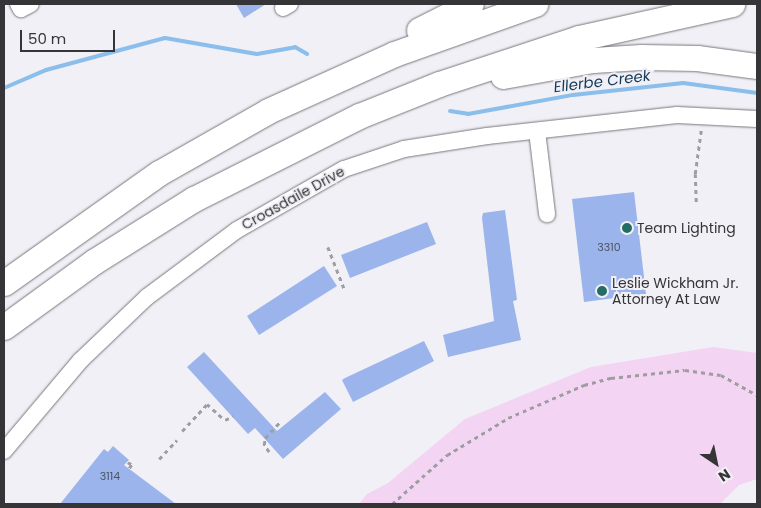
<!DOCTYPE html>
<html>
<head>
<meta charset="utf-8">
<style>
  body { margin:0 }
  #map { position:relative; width:761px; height:508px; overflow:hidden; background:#f0f0f6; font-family:Poppins,sans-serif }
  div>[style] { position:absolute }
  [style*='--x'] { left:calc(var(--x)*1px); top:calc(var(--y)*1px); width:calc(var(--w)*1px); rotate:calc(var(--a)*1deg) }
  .green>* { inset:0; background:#f4d4f3 }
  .stream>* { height:4px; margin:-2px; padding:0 2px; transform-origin:2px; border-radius:2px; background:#8bbeeb }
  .building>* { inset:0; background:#9bb4eb }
  .path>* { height:2.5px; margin-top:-1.25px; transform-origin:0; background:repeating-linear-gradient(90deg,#9e9ea2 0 4px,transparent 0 8px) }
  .roads { filter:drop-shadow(0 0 1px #77777c) drop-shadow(0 0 1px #77777c) }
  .minor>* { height:16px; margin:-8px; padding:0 8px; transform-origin:8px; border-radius:8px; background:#fff }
  .highway>* { height:25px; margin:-12.5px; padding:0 12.5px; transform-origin:12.5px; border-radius:12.5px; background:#fff }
  .dots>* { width:14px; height:14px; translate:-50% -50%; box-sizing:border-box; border:2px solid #f0f0f6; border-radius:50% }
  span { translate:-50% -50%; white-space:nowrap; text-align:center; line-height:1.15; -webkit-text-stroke:4px #f0f0f6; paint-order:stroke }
  .number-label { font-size:11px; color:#4e5564 }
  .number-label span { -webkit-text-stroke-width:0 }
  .street-label { font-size:14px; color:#353537 }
  .poi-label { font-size:14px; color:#353537 }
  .left { translate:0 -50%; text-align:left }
  .water-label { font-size:15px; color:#133a58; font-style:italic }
  .frame { position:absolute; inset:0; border:5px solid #353537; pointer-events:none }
  .north { position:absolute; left:691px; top:438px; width:50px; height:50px; -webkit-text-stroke:4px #f0f0f6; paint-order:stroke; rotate:146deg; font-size:14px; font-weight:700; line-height:20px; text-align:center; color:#353537 }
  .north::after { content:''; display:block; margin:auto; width:18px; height:22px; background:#353537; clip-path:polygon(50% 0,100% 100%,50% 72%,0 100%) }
  .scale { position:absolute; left:20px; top:30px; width:95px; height:22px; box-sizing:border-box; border:2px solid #353537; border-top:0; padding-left:6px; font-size:15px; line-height:18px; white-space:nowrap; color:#353537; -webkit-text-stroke:4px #f0f0f6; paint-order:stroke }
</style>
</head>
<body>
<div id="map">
  <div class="green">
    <div style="clip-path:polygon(713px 347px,757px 353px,757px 479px,739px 485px,720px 504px,359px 504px,367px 494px,388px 483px,465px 419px,591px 367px)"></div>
  </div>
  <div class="stream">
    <div style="--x:4;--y:88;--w:46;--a:-23.2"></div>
    <div style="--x:46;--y:70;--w:123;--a:-15.1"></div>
    <div style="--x:165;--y:38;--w:93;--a:9.9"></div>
    <div style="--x:257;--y:54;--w:39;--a:-10"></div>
    <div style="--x:295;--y:47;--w:14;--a:30"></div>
    <div style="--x:450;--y:111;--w:18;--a:9"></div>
    <div style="--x:468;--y:114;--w:107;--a:-10.3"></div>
    <div style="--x:573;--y:95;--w:111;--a:-6.2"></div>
    <div style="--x:683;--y:83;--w:75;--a:7.7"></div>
  </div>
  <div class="building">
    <div style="clip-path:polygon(236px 4px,266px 4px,244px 18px)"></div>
    <div style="clip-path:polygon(634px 192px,646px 294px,584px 302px,572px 199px)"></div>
    <div style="clip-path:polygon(505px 210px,517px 300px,513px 301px,521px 340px,448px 357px,443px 335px,494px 321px,482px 218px,483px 213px)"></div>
    <div style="clip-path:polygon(427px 222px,436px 244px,350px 278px,341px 255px)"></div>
    <div style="clip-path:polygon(324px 266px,337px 286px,259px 335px,247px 316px)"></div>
    <div style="clip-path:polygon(424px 341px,434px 361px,353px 402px,342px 380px,345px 378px)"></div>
    <div style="clip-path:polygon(204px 352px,277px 431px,325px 392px,341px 409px,283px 459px,255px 428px,248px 434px,187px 367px)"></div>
    <div style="clip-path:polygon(113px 446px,129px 460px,124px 465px,176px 504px,60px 504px,104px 449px,108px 452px)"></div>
  </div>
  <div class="path">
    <div style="--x:696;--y:202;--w:28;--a:-92"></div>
    <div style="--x:695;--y:174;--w:44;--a:-82.2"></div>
    <div style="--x:328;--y:247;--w:44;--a:68.7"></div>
    <div style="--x:182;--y:431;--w:37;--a:-47"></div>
    <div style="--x:207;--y:404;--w:24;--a:42"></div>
    <div style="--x:225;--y:420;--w:9;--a:-27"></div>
    <div style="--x:269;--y:452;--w:9;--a:-126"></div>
    <div style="--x:264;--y:445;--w:7;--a:-82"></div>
    <div style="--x:265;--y:438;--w:21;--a:-47"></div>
    <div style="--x:159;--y:459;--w:26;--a:-47"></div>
    <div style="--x:128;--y:462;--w:5;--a:37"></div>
    <div style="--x:132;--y:465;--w:5;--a:127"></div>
    <div style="--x:392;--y:504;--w:74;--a:-41.7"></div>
    <div style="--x:447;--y:455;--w:71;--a:-31.2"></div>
    <div style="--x:508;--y:418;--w:83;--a:-23.5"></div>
    <div style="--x:584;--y:385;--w:28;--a:-15"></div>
    <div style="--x:611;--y:378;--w:74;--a:-6.2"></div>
    <div style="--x:685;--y:370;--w:36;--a:8"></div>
    <div style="--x:721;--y:375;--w:41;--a:29.1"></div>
  </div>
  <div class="roads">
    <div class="minor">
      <div style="--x:18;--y:4;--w:6;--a:59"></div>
      <div style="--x:21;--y:9;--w:11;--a:-27"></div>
      <div style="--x:283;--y:8;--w:8;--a:-30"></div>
      <div style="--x:537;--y:131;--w:84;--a:83.1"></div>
      <div style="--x:4;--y:451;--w:118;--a:-49.8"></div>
      <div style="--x:80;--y:361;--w:93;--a:-43.7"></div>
      <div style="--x:147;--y:297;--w:112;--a:-36.7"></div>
      <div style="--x:237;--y:230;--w:123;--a:-29.7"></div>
      <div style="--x:344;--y:169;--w:63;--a:-18.4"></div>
      <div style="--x:404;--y:149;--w:84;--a:-8.9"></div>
      <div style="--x:487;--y:136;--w:191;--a:-6.3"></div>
      <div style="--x:677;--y:115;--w:80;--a:2.9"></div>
    </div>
    <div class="highway">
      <div style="--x:419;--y:30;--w:58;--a:-26.6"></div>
      <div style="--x:503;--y:76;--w:91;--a:-10.1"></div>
      <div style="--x:593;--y:60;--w:48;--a:-3.6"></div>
      <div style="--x:641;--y:57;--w:56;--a:1"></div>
      <div style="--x:697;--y:58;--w:61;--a:7.6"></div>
      <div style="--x:4;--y:283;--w:190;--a:-35.4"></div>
      <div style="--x:159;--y:173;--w:125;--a:-29.6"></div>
      <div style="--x:268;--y:111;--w:138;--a:-24.3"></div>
      <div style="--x:394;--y:54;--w:150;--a:-19.5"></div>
      <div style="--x:4;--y:327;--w:112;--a:-36"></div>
      <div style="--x:95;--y:261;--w:117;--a:-32.1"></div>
      <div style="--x:194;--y:199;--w:185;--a:-26.7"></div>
      <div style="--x:359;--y:116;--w:86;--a:-21.8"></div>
      <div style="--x:439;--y:84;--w:147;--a:-18.2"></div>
      <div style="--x:579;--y:38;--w:157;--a:-12.5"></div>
    </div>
  </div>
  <div class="dots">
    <div style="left:627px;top:228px;background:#246c64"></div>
    <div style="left:602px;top:291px;background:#246c64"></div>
  </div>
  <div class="number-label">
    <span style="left:609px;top:247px">3310</span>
    <span style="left:110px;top:476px">3114</span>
  </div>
  <div class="street-label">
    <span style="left:293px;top:198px;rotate:-29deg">Croasdaile Drive</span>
  </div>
  <div class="poi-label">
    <span class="left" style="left:637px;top:228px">Team Lighting</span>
    <span class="left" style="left:612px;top:291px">Leslie Wickham Jr.<br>Attorney At Law</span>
  </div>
  <div class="water-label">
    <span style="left:602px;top:81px;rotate:-7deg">Ellerbe Creek</span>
  </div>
  <div class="frame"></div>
  <div class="north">N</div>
  <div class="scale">50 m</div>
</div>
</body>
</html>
